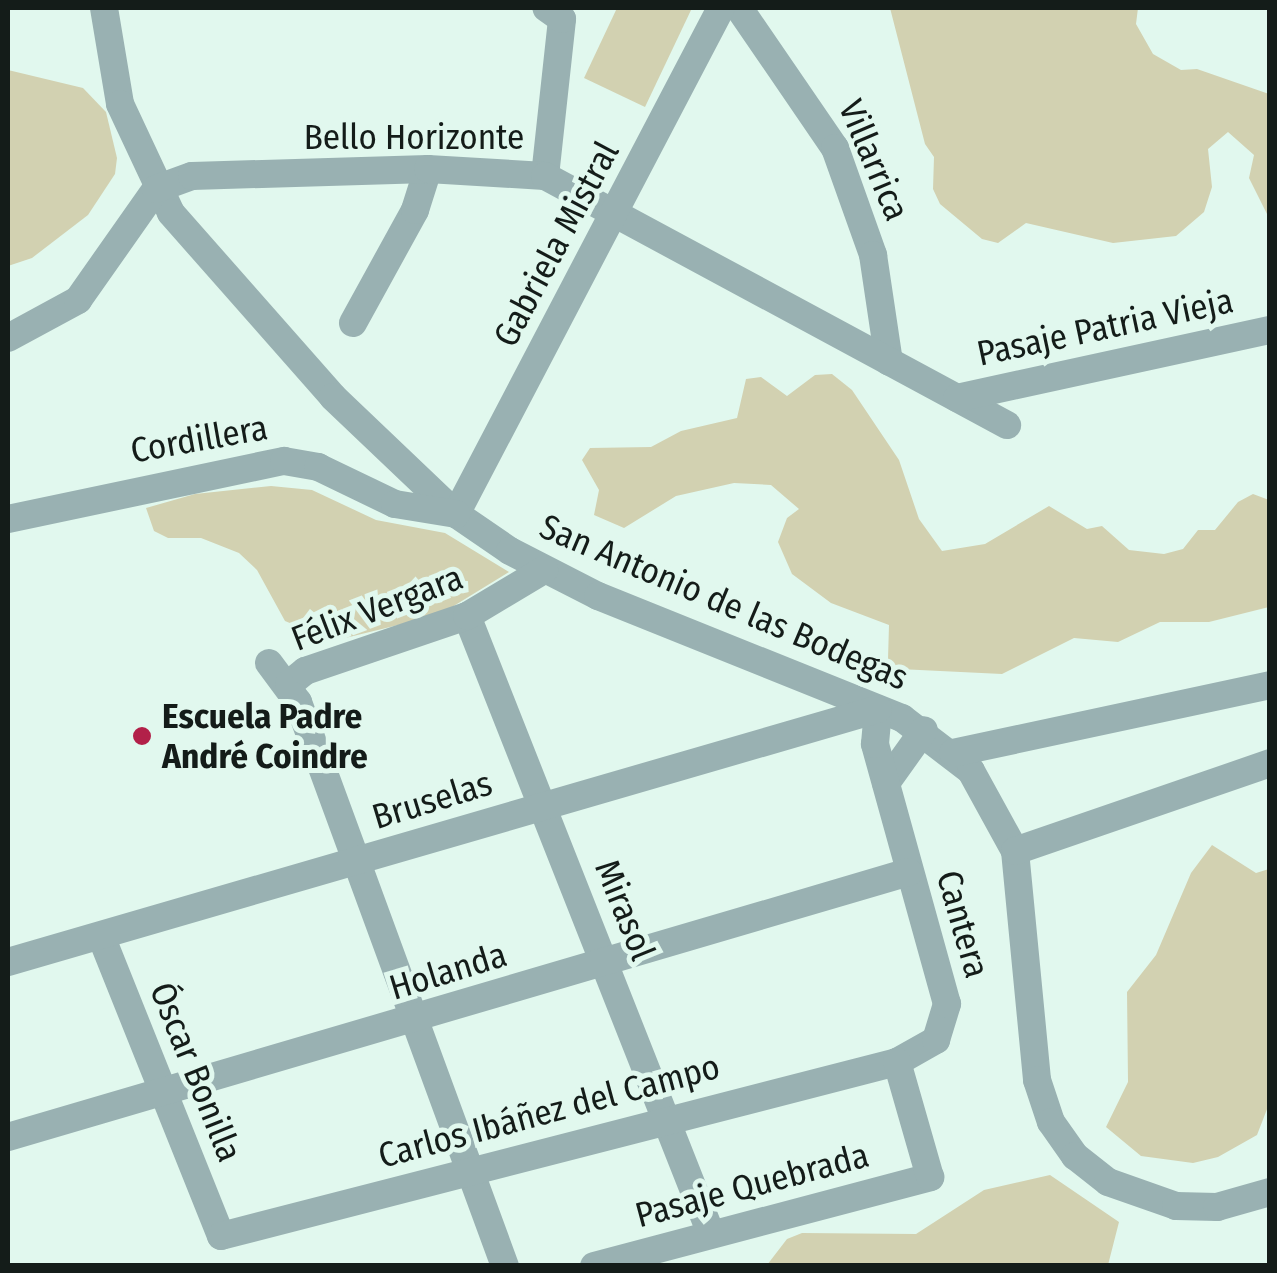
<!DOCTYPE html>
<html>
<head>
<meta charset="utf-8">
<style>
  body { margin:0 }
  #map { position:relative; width:1277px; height:1273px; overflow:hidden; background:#e1f8ee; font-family:"Fira Sans Condensed",sans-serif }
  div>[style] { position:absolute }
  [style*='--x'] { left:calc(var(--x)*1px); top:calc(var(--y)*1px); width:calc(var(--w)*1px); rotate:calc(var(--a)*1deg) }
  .green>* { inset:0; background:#d2d1b1 }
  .minor>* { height:28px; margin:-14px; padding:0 14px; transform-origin:14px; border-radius:14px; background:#99b1b2 }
  .dots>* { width:28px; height:28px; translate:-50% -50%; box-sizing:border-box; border:5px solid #e1f8ee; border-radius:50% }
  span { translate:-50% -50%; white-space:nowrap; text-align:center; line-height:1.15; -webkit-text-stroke:10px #e1f8ee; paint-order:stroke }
  .street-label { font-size:35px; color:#141c19 }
  .poi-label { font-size:35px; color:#141c19; font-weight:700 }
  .left { translate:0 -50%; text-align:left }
  .frame { position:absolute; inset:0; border:10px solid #141c19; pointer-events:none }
</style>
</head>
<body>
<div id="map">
  <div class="green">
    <div style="clip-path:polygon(617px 8px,692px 8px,645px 107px,584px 78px)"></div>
    <div style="clip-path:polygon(890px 8px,1138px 8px,1136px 24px,1153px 54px,1181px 70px,1197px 69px,1269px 94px,1269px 218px,1249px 178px,1254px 155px,1228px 132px,1208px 149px,1212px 187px,1204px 212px,1176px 236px,1113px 243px,1026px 223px,998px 243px,982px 239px,940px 204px,933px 189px,934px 157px,925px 144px)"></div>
    <div style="clip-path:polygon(8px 70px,83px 88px,106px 112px,117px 158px,115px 174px,88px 215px,32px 258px,8px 266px)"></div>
    <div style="clip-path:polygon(832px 374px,852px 390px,899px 460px,919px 519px,942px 551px,985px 544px,1049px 506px,1087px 529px,1102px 526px,1129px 550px,1164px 554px,1183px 549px,1198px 530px,1215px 530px,1238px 502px,1253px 494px,1269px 500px,1269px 607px,1209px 622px,1160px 622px,1118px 642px,1074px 638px,1002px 674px,899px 669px,888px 659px,889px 625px,831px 603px,792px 574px,778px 542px,787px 518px,799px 509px,771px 485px,734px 483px,676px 496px,624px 528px,594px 515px,599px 490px,582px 460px,590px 448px,651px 447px,681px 431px,737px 418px,746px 379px,761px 377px,787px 396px,815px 375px)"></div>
    <div style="clip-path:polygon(271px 486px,312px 490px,376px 520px,445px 533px,509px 572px,439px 615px,333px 641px,285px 621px,257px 570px,239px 553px,201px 538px,168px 538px,154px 531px,146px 508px,195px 494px)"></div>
    <div style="clip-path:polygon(1212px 845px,1256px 873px,1269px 869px,1269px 1104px,1257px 1135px,1218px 1157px,1193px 1163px,1141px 1156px,1106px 1127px,1128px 1082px,1127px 992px,1156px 955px,1191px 873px)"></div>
    <div style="clip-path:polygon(1050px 1175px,1119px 1222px,1108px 1265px,767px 1265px,787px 1239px,802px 1233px,916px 1234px,984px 1190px)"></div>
  </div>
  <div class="minor">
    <div style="--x:104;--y:8;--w:97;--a:80.5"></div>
    <div style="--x:120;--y:104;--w:120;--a:64.9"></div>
    <div style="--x:171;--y:213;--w:245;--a:48.6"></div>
    <div style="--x:333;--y:397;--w:170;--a:43.6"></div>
    <div style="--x:456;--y:514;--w:65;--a:34.4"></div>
    <div style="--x:510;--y:551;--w:99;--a:27.1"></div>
    <div style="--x:598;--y:596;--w:328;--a:21.9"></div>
    <div style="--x:902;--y:718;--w:87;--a:37.5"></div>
    <div style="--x:971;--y:771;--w:91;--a:61.2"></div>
    <div style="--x:1015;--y:851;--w:230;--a:84.5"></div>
    <div style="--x:1037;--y:1080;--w:44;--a:71.6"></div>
    <div style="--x:1051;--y:1122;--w:42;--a:54.8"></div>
    <div style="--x:1075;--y:1156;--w:42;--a:38.2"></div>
    <div style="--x:1108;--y:1182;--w:72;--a:19.4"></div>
    <div style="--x:1176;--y:1206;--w:41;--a:1.4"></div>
    <div style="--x:1217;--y:1207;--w:55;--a:-15.8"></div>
    <div style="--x:739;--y:8;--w:170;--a:55.6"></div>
    <div style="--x:835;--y:148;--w:114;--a:70.4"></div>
    <div style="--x:873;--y:255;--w:108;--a:81.5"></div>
    <div style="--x:545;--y:176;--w:158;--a:-83.8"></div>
    <div style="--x:562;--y:19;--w:19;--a:-145"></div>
    <div style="--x:353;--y:323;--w:129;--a:-61.2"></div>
    <div style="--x:415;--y:210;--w:43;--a:-72.4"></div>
    <div style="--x:8;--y:338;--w:80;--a:-28.5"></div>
    <div style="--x:78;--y:300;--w:136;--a:-54.9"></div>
    <div style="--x:156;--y:189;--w:38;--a:-20"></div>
    <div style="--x:192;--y:176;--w:236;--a:-1.7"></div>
    <div style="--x:428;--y:169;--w:117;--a:3.4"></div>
    <div style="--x:545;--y:176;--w:525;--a:28.32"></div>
    <div style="--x:957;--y:398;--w:320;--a:-12.3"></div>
    <div style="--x:456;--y:514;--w:571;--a:-62.36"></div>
    <div style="--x:8;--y:519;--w:282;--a:-11.9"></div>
    <div style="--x:284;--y:461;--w:35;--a:10"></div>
    <div style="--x:318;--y:467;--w:85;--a:25.7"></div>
    <div style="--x:395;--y:504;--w:62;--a:9.3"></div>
    <div style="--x:467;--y:616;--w:664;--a:68.45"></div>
    <div style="--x:269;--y:663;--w:49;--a:53.4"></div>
    <div style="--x:298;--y:702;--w:601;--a:69.85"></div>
    <div style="--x:289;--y:684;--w:21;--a:-39"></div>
    <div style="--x:305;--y:671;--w:171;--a:-18.8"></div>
    <div style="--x:467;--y:616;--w:90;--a:-30.9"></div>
    <div style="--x:953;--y:753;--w:324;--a:-12.1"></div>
    <div style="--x:886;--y:783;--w:65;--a:-54.4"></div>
    <div style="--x:1015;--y:851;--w:270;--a:-19"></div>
    <div style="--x:101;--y:936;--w:323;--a:68.2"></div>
    <div style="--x:221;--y:1236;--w:698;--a:-14.43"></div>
    <div style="--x:897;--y:1062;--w:45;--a:-29.4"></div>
    <div style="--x:936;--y:1040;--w:38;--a:-73"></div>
    <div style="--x:947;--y:1004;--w:270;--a:-105.5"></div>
    <div style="--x:875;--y:744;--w:35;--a:-85"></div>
    <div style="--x:8;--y:962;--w:906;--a:-16.21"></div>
    <div style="--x:8;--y:1137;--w:939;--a:-16.39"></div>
    <div style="--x:594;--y:1266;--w:348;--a:-14.8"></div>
    <div style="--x:930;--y:1177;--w:120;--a:-106"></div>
  </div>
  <div class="dots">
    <div style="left:142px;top:736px;background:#b22049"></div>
  </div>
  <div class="street-label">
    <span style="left:414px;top:137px">Bello Horizonte</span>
    <span style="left:874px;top:160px;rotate:67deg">Villarrica</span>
    <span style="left:556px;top:244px;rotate:-62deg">Gabriela Mistral</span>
    <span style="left:1105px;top:327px;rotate:-12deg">Pasaje Patria Vieja</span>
    <span style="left:199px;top:439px;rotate:-10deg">Cordillera</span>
    <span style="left:724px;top:602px;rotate:23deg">San Antonio de las Bodegas</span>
    <span style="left:377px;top:608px;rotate:-21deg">Félix Vergara</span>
    <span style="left:432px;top:800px;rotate:-17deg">Bruselas</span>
    <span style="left:625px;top:910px;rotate:68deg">Mirasol</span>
    <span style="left:963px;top:924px;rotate:74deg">Cantera</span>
    <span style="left:448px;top:971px;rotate:-17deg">Holanda</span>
    <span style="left:196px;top:1072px;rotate:68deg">Óscar Bonilla</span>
    <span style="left:549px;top:1111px;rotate:-15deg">Carlos Ibáñez del Campo</span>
    <span style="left:752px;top:1185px;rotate:-15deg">Pasaje Quebrada</span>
  </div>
  <div class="poi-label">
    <span class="left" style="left:162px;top:736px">Escuela Padre<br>André Coindre</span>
  </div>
  <div class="frame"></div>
</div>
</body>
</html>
